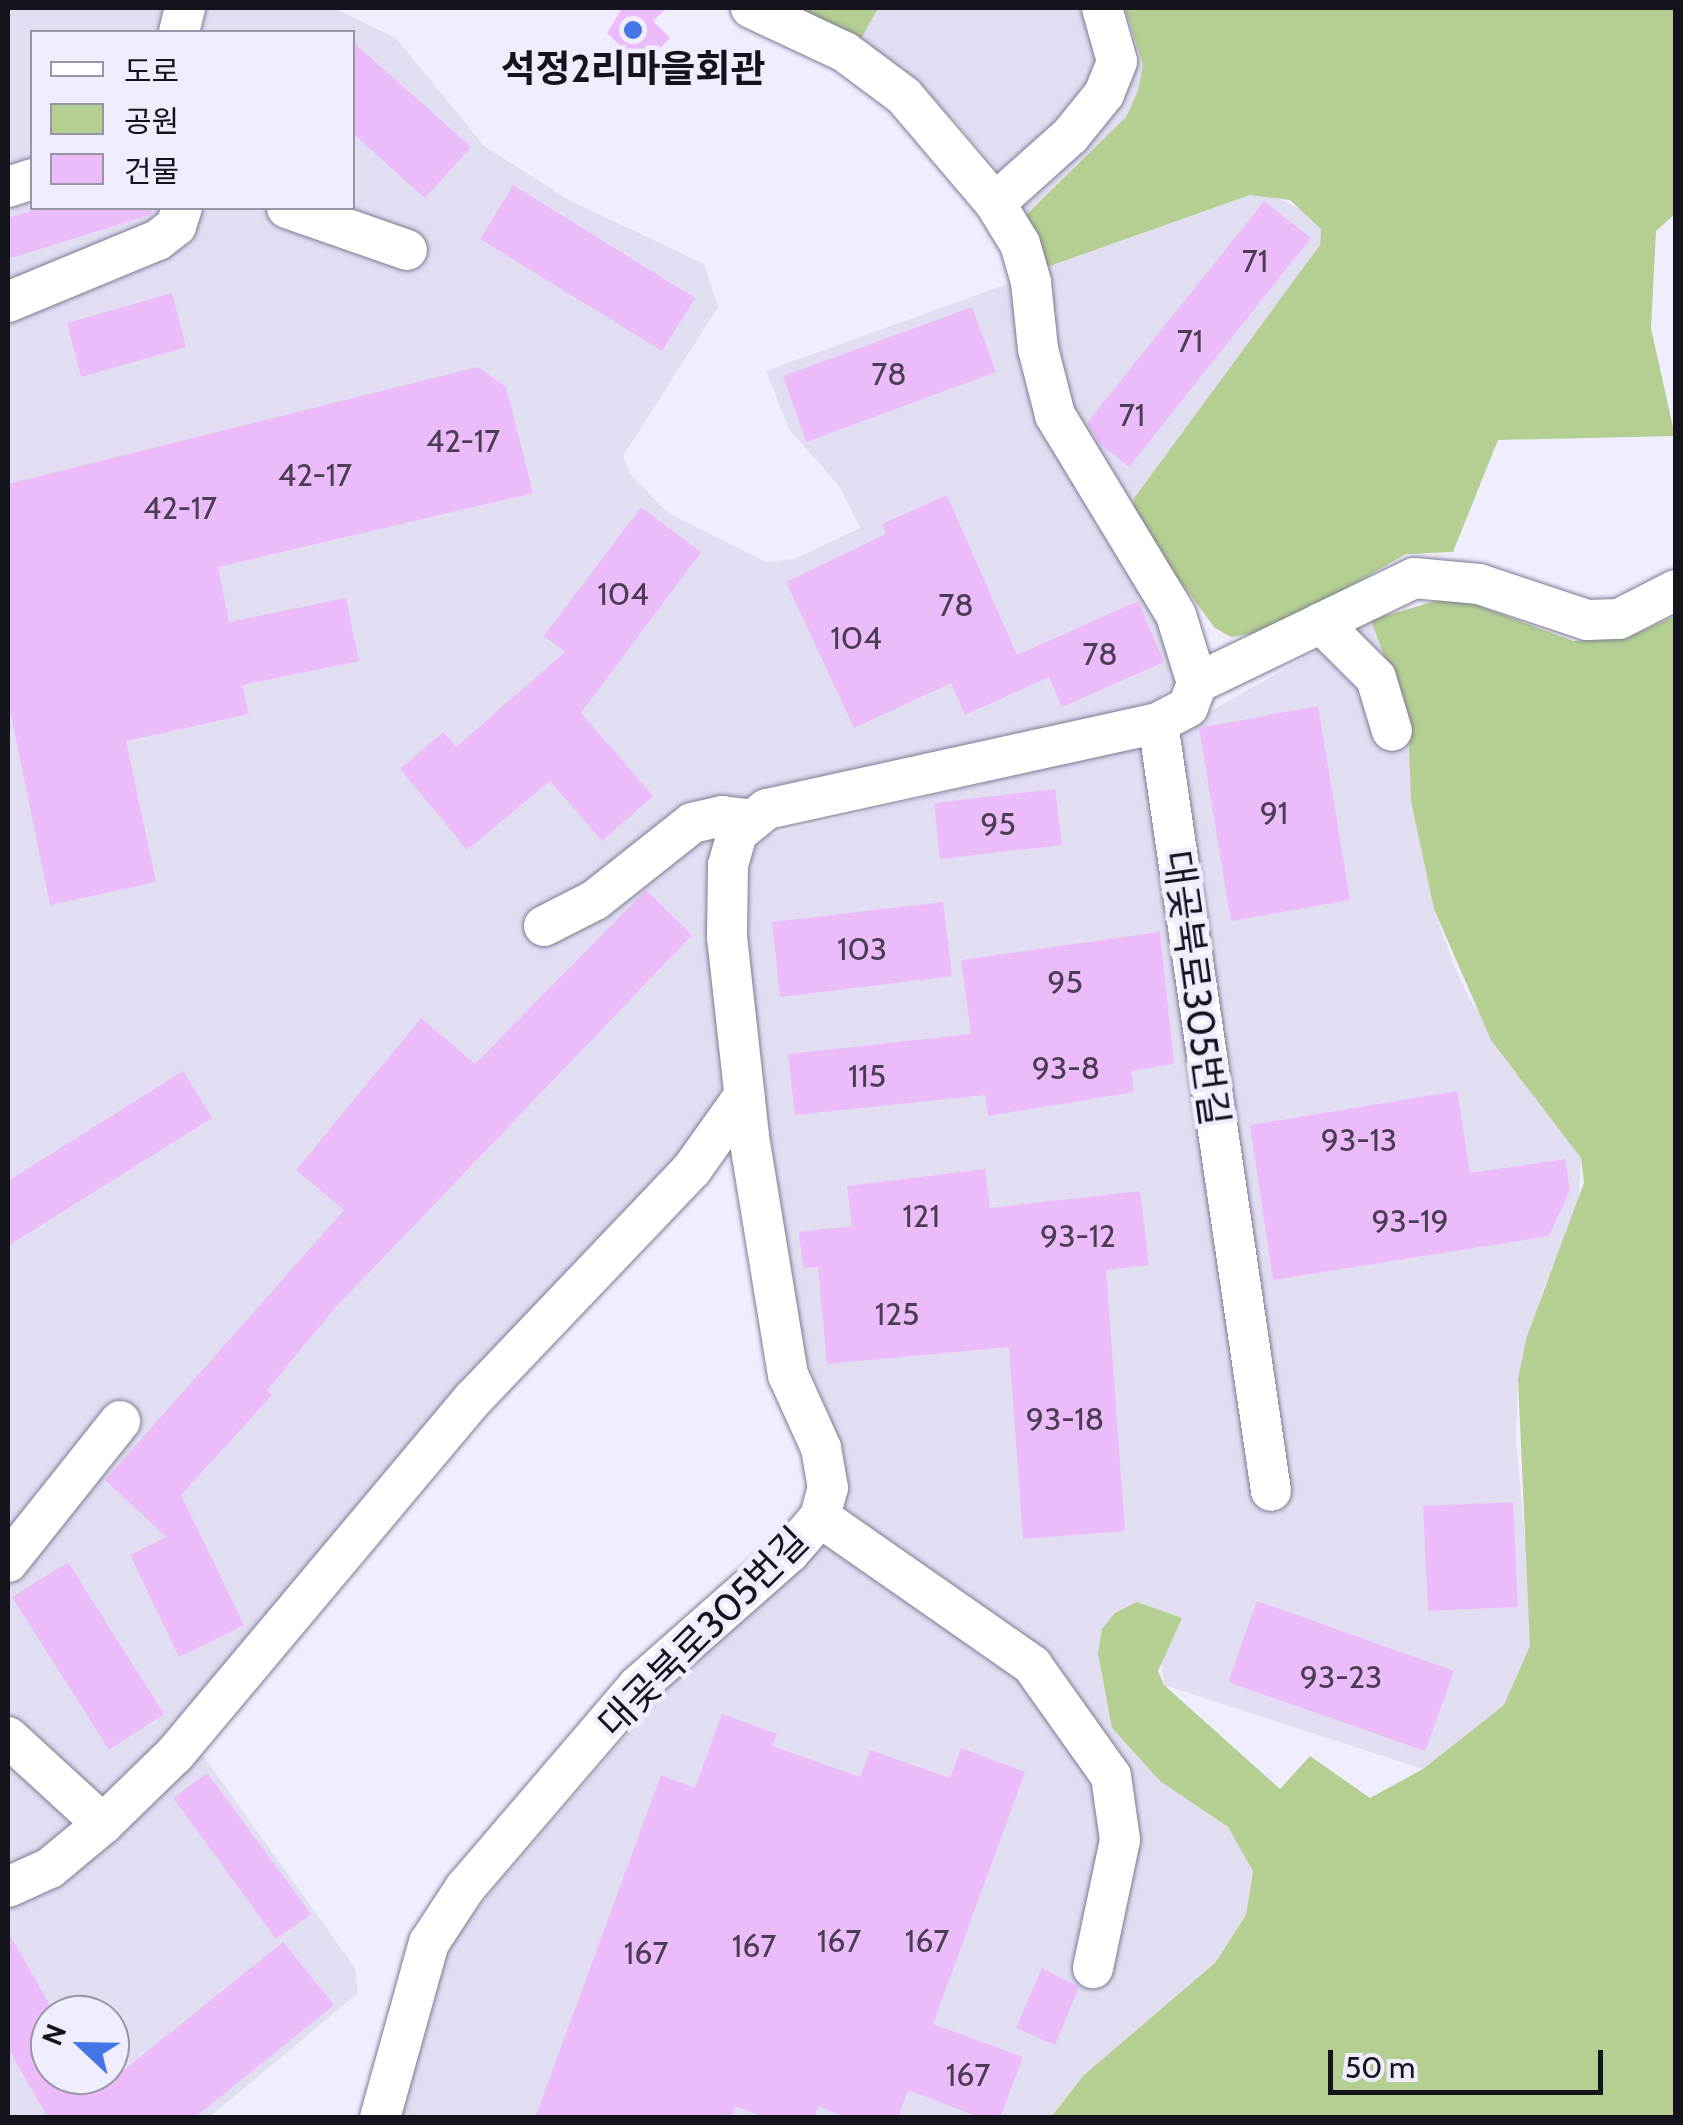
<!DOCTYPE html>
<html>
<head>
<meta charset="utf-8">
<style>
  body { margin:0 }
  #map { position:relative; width:1683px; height:2125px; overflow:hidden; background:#f0eefe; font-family:Cabin,"Noto Sans KR",sans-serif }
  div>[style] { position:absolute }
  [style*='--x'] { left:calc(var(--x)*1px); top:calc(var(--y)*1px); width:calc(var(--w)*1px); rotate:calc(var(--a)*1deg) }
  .built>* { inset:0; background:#e1def2 }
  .green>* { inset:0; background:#b4cf91 }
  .building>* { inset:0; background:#ecbcfa }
  .roads { filter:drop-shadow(0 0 2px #7e7a93) drop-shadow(0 0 2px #7e7a93) }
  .minor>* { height:40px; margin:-20px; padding:0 20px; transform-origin:20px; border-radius:20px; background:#fff }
  .dots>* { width:28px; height:28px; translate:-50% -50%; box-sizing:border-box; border:5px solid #f0eefe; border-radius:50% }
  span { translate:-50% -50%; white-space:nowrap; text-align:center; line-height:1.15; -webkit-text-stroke:9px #f0eefe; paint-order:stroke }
  .number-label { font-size:32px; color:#4b3d54 }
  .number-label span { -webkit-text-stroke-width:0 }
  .poi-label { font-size:38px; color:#15131c; font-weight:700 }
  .street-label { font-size:38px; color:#15131c }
  .frame { position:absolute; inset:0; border:10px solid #15131c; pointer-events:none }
  .legend { position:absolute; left:30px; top:30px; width:325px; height:180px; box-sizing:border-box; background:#f0eefe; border:2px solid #9896a4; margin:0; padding:12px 18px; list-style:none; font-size:30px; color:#15131c }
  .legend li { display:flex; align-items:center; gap:20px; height:50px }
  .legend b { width:50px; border:2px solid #9896a4 }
  .north { position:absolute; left:30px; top:1995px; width:100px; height:100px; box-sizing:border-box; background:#f0eefe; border:2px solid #9896a4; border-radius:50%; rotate:292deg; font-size:28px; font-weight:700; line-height:40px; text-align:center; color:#15131c }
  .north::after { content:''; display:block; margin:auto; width:35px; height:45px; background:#4576e7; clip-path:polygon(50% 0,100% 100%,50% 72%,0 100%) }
  .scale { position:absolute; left:1328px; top:2050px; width:275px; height:45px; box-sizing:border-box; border:5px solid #15131c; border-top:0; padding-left:12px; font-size:30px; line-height:35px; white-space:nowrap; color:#15131c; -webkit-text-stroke:8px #f0eefe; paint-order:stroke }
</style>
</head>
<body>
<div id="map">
  <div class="built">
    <div style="clip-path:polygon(evenodd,8px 8px,334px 8px,396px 38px,484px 146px,569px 200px,704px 264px,718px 307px,623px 456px,630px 474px,668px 513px,766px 562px,795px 559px,860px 528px,839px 486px,789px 429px,766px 371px,1010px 283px,1021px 291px,1181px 678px,1152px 705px,741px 805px,725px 1076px,715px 1109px,689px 1150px,389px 1471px,169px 1737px,40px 1855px,8px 1871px,8px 8px,32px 32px,352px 32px,352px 208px,32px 208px,32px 32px)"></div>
    <div style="clip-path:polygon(878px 8px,1125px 8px,1143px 65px,1138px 91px,1126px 117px,1024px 217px,994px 166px,954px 120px,861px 39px)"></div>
    <div style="clip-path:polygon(1270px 194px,1307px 213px,1321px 229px,1320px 245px,1131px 516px,1061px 397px,1044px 268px,1250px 195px)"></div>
    <div style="clip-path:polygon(1371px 620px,1408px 722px,1411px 803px,1434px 909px,1455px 968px,1470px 1000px,1581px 1158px,1578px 1212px,1543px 1289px,1518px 1379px,1516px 1441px,1530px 1591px,1530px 1646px,1519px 1681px,1504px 1705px,1423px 1769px,1164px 1685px,1155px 1605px,1160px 1781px,1228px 1827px,1253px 1870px,1246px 1915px,1215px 1963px,1084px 2075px,1050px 2117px,398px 2118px,439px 1970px,458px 1931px,669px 1685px,807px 1559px,837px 1436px,799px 1340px,741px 932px,744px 869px,756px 845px,768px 835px,1084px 759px,1181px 728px)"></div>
    <div style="clip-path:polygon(evenodd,202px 1754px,355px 1968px,358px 1993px,210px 2117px,8px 2118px,8px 1903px,94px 1858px,202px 1754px,50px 2015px,110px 2015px,110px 2075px,50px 2075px,50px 2015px)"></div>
  </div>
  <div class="green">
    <div style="clip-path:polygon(793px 8px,878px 8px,861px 39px)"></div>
    <div style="clip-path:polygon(1125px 8px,1675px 8px,1675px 214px,1656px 231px,1651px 328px,1675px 436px,1498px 440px,1453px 552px,1406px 554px,1272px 630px,1231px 637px,1215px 628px,1131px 516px,1135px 497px,1320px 245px,1321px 229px,1290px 200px,1250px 195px,1044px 268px,1024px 217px,1126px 117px,1138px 91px,1143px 65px)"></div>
    <div style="clip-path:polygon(1453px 596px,1573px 641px,1625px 639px,1675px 616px,1675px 2117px,1050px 2118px,1084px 2075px,1215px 1963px,1246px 1915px,1253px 1871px,1228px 1827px,1160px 1781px,1112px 1728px,1098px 1653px,1102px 1629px,1115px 1613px,1137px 1602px,1182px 1618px,1158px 1671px,1164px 1685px,1280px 1789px,1310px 1756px,1370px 1798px,1423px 1769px,1504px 1705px,1530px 1646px,1518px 1379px,1527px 1336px,1584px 1183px,1581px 1158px,1491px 1040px,1434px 909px,1411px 802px,1408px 722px,1371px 620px)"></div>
  </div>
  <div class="building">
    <div style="clip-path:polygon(622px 8px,666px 8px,653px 21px,670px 38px,642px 67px,607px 33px)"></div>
    <div style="clip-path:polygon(352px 41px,471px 147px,425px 198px,352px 133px)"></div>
    <div style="clip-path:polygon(513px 185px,695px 298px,662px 351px,480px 239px)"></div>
    <div style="clip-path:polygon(1264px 201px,1311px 238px,1129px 467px,1099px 443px,1087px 423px)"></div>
    <div style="clip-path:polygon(40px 208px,151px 208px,152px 214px,8px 259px,8px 218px)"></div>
    <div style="clip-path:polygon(172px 293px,186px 347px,81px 377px,67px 323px)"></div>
    <div style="clip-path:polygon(972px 307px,996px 372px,806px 442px,783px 376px)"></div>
    <div style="clip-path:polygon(478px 367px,506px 387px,533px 493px,218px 567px,229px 622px,346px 598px,359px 661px,242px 685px,249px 714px,126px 741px,156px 882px,50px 905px,8px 700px,8px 484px)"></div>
    <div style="clip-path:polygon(947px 495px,1017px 655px,1138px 601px,1164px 662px,1062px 707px,1049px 677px,965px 715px,951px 683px,854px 728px,786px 582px,886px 534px,882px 524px)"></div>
    <div style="clip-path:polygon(641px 507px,701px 552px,581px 713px,653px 796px,602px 841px,550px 781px,467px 850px,400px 769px,443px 732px,456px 747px,565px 652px,544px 636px)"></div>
    <div style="clip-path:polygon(1318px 706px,1350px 900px,1231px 921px,1199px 728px)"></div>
    <div style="clip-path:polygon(1055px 789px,1062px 845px,940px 859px,934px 803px)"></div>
    <div style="clip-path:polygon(646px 890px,692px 935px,336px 1307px,267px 1390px,272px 1395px,181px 1495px,244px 1625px,179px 1657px,130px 1555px,166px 1537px,105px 1480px,344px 1210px,296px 1170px,421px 1018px,475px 1064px)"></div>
    <div style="clip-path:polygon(943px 902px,952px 976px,780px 997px,772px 922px)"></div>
    <div style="clip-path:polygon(1160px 932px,1174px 1064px,1131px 1071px,1134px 1092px,988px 1116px,985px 1095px,795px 1115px,788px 1054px,971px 1034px,961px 960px)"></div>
    <div style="clip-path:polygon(183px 1071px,212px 1118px,8px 1246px,8px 1181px)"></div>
    <div style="clip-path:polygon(1457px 1091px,1470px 1173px,1565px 1159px,1570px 1190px,1549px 1236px,1273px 1280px,1250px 1125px)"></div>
    <div style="clip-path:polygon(985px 1169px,990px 1208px,1140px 1191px,1149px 1265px,1106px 1270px,1125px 1531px,1023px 1539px,1009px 1347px,827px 1364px,818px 1267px,803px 1268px,799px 1232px,852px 1226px,847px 1186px)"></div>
    <div style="clip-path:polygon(1513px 1502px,1518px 1607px,1428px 1611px,1423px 1506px)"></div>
    <div style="clip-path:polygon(68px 1562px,164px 1714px,109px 1750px,12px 1597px)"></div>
    <div style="clip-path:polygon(1257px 1601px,1454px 1671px,1425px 1751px,1228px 1682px)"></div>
    <div style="clip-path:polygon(722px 1714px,777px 1734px,772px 1746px,860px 1777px,870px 1750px,950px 1778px,961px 1748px,1025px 1772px,933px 2024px,1023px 2057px,1000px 2118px,981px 2118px,908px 2090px,898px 2118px,848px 2118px,818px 2106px,814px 2118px,767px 2118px,735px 2106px,731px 2118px,535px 2118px,661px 1775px,695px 1788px)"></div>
    <div style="clip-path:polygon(207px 1773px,311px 1914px,276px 1939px,173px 1798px)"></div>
    <div style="clip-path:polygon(8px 1932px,50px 2005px,50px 2075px,91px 2075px,99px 2090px,283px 1942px,334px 2005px,194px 2118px,48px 2118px,8px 2048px)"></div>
    <div style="clip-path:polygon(1042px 1968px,1079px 1987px,1055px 2045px,1016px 2028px)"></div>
  </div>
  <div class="roads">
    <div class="minor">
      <div style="--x:179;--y:32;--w:25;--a:-76"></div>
      <div style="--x:8;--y:187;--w:25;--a:-18"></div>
      <div style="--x:995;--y:203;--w:101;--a:-41.8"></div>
      <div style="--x:1070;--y:136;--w:54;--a:-51"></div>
      <div style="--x:1104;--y:94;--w:35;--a:-68"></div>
      <div style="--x:1117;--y:61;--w:55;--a:-105.8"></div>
      <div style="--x:287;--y:208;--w:127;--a:19.3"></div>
      <div style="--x:8;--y:302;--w:162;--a:-22.5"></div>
      <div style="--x:158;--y:240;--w:23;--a:-38"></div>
      <div style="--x:176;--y:226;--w:19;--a:-72"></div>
      <div style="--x:1321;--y:623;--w:103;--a:-25.8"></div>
      <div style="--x:1414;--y:578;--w:65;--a:5.3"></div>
      <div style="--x:1479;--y:584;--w:114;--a:18.4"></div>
      <div style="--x:1587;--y:620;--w:32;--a:-2"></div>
      <div style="--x:1619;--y:619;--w:64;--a:-27"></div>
      <div style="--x:1197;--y:683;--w:138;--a:-25.8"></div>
      <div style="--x:1321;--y:623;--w:78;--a:45"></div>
      <div style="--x:1376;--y:678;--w:55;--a:73.2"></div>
      <div style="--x:1158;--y:723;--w:776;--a:81.63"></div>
      <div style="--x:544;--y:926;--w:57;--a:-27"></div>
      <div style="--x:595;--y:900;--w:124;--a:-38.4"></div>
      <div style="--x:692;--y:823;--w:31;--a:-13"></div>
      <div style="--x:722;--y:816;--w:31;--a:7"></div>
      <div style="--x:820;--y:1517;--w:259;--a:34.9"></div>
      <div style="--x:1032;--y:1665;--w:136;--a:54.6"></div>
      <div style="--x:1111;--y:1776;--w:65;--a:82"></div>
      <div style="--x:1120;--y:1840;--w:131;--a:101.9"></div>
      <div style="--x:8;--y:1562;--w:180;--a:-51.5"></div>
      <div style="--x:8;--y:1737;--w:129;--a:42.5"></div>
      <div style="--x:103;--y:1824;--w:100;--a:-44.2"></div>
      <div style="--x:175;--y:1754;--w:465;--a:-50"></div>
      <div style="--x:474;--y:1398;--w:316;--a:-46.4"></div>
      <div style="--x:692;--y:1169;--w:90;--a:-54.5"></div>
      <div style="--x:8;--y:1887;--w:46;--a:-24.3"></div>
      <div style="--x:50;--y:1868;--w:69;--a:-39.7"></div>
      <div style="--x:380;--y:2118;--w:182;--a:-74.4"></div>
      <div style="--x:429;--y:1943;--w:66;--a:-56.8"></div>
      <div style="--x:465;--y:1888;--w:266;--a:-49.4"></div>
      <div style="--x:638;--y:1686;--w:201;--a:-41.4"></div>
      <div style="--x:789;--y:1553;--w:48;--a:-49.3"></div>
      <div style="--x:820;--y:1517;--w:30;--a:-75"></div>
      <div style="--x:828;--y:1488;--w:41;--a:-99.9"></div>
      <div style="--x:821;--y:1448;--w:80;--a:-114.3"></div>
      <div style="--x:788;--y:1375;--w:242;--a:-99.3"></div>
      <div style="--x:749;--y:1136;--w:200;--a:-96.3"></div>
      <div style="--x:727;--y:937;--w:72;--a:-89.2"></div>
      <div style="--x:728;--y:865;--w:33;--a:-74"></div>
      <div style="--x:737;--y:833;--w:38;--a:-39"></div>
      <div style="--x:767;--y:809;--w:400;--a:-12.4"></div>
      <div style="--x:1158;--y:723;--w:34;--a:-28"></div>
      <div style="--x:1188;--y:707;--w:26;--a:-69"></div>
      <div style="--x:1197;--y:683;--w:71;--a:-107.2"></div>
      <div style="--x:1176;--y:615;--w:234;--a:-121.2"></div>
      <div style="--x:1055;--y:415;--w:68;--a:-104.4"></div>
      <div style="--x:1038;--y:349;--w:67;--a:-96"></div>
      <div style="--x:1031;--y:282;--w:40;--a:-106"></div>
      <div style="--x:1020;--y:244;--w:48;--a:-121.4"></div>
      <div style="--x:995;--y:203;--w:140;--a:-130.4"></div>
      <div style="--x:904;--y:96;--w:74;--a:-143.3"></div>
      <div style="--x:845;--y:52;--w:104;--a:-154.9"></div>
    </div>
  </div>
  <div class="dots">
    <div style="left:633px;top:30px;background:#4576e7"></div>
  </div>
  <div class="number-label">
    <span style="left:1255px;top:261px">71</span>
    <span style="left:1190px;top:341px">71</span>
    <span style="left:889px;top:374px">78</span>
    <span style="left:1132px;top:415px">71</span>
    <span style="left:463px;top:441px">42-17</span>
    <span style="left:315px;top:475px">42-17</span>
    <span style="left:180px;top:508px">42-17</span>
    <span style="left:623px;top:594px">104</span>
    <span style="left:956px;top:605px">78</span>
    <span style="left:856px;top:638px">104</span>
    <span style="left:1100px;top:654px">78</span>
    <span style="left:1274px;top:813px">91</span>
    <span style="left:998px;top:824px">95</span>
    <span style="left:862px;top:949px">103</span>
    <span style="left:1065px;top:982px">95</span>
    <span style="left:1066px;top:1068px">93-8</span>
    <span style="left:867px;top:1076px">115</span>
    <span style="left:1359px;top:1140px">93-13</span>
    <span style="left:921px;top:1216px">121</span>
    <span style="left:1410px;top:1221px">93-19</span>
    <span style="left:1078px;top:1236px">93-12</span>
    <span style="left:897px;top:1314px">125</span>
    <span style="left:1065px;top:1419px">93-18</span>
    <span style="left:1341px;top:1677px">93-23</span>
    <span style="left:839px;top:1941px">167</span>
    <span style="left:927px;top:1941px">167</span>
    <span style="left:754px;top:1946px">167</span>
    <span style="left:646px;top:1953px">167</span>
    <span style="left:968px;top:2075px">167</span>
  </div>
  <div class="poi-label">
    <span style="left:633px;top:69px">석정2리마을회관</span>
  </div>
  <div class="street-label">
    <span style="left:1196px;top:988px;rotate:82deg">대곶북로305번길</span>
    <span style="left:703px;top:1632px;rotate:-45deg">대곶북로305번길</span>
  </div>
  <div class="frame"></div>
  <ul class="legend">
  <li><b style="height:12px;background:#fff"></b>도로</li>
  <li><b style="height:28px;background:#b4cf91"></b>공원</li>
  <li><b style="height:28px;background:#ecbcfa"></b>건물</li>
  </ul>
  <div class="north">N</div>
  <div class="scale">50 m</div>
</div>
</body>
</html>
